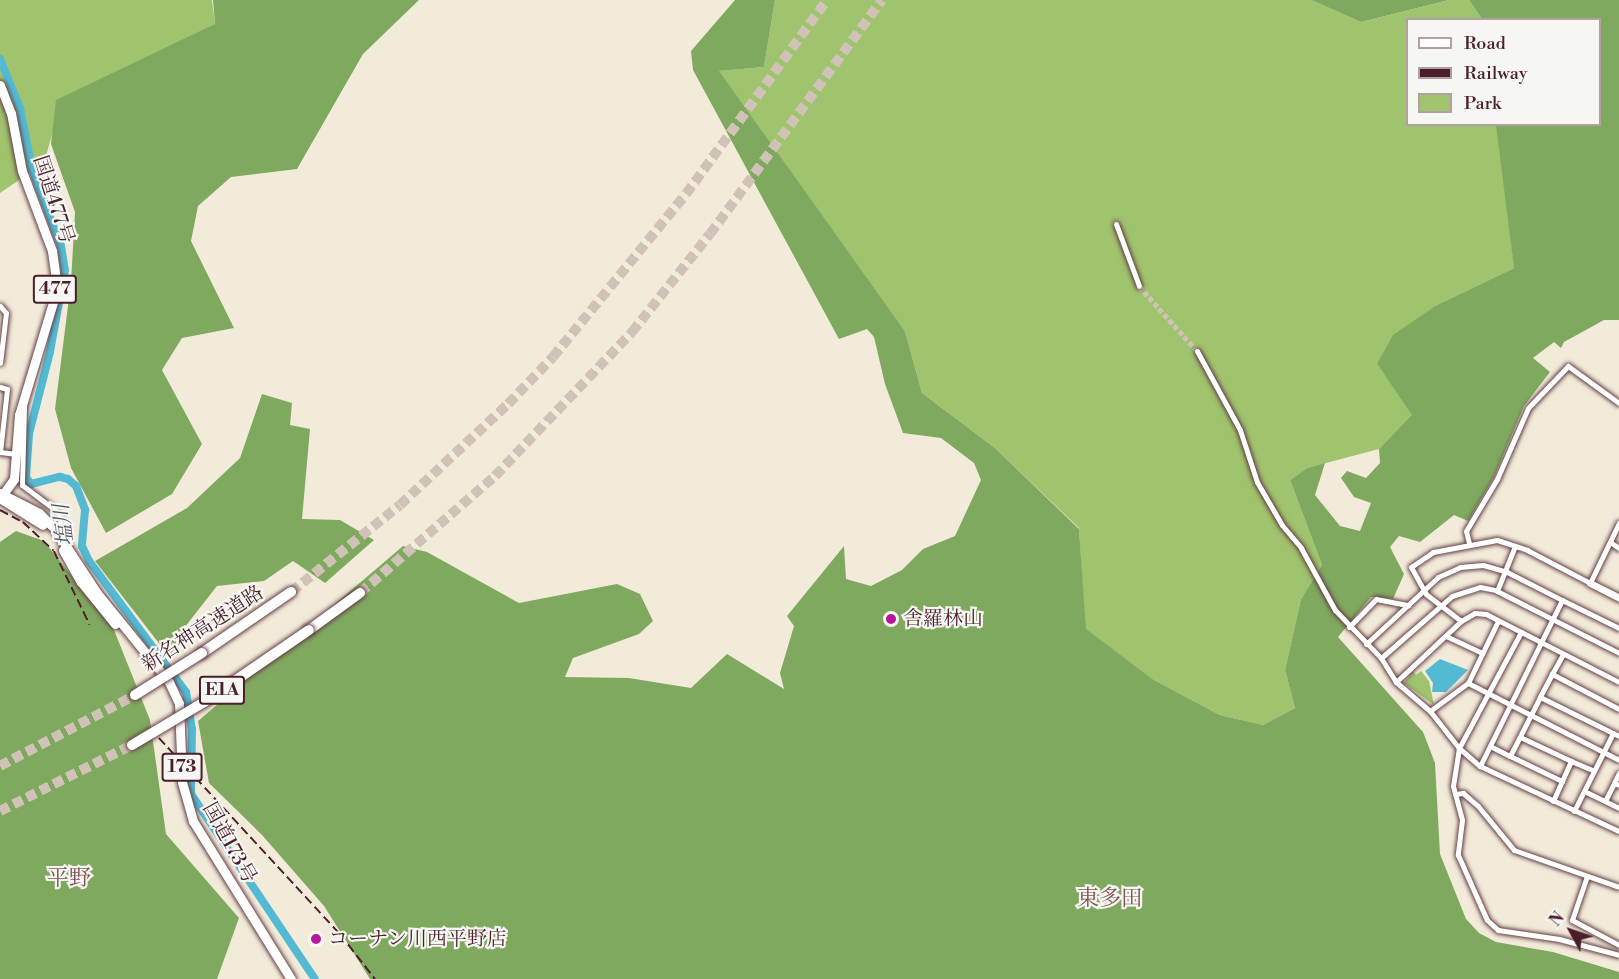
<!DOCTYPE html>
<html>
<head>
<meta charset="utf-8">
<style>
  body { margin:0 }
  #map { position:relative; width:1619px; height:979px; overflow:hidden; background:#f3ebda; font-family:"Libre Bodoni","Noto Serif JP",serif }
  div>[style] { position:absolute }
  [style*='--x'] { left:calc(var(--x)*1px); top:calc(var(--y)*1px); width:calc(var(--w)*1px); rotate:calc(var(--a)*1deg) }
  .green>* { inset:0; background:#a0c36d }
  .forest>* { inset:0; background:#80a960 }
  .water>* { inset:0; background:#54bad3 }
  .river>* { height:8px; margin:-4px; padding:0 4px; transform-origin:4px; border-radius:4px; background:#54bad3 }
  .minor-tunnel>* { height:5px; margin-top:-2.5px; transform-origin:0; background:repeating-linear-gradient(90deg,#d1c2b7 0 5px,transparent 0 7.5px) }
  .motorway-tunnel>* { height:10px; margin-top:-5px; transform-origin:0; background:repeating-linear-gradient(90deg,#d1c2b7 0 10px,transparent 0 15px) }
  .roads { filter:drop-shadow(0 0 2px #633e45) drop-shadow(0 0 2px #633e45) }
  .minor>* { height:5px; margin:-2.5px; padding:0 2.5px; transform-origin:2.5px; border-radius:2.5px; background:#fff }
  .tertiary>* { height:7px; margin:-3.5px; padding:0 3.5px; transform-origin:3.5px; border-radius:3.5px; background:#fff }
  .trunk>* { height:9px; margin:-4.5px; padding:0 4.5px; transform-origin:4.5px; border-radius:4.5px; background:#fff }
  .motorway>* { height:10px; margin:-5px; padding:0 5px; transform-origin:5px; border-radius:5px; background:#fff }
  .rail>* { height:1.5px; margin-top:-0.75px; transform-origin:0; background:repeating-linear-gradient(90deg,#4a1f2b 0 9px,transparent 0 13.5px) }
  .bridges { filter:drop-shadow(0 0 2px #633e45) drop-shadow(0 0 2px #633e45) }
  .motorway-bridge>* { height:10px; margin:-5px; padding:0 5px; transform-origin:5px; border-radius:5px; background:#fff }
  .dots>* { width:16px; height:16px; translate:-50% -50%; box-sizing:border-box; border:3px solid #f6f6f2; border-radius:50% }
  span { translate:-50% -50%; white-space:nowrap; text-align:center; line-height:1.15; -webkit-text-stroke:4.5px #f6f6f2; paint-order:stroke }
  .shield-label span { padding:2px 4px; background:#f6f6f2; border:2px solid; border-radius:4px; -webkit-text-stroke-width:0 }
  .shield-label { font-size:18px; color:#4a1f2b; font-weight:700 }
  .street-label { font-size:20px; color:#4a1f2b }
  .poi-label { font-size:20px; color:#4a1f2b }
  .left { translate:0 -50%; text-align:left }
  .water-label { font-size:21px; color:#4e5566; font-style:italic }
  .quarter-label { font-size:22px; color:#835353 }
  .legend { position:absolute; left:1406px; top:18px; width:195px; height:108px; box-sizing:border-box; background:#f6f6f2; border:2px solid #b1a0a2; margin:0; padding:8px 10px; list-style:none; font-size:18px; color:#4a1f2b }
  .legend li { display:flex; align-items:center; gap:12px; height:30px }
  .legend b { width:30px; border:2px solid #b1a0a2 }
  .north { position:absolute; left:1541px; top:901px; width:60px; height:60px; -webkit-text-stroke:4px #f6f6f2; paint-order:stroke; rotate:310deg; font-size:16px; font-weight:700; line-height:24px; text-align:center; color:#4a1f2b }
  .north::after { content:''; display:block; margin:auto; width:21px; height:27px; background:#4a1f2b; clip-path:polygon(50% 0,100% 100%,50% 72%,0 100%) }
</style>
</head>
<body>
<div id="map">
  <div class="green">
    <div style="clip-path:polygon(0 0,212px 0,215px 24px,57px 117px,44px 163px,0 193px)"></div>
    <div style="clip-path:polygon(775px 0,1311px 0,1361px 22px,1449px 0,1469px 0,1482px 19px,1408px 20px,1408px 124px,1499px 125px,1514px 268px,1437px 305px,1377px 364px,1413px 415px,1379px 449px,1307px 468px,1290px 480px,1322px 565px,1301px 599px,1285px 670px,1295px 708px,1263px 725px,1220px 715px,1154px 680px,1085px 629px,1079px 528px,995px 448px,922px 393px,905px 331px,718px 71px,764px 67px)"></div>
    <div style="clip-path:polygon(1413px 671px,1416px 675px,1421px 671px,1429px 681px,1434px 705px,1404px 683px)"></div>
  </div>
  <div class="forest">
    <div style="clip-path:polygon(213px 0,419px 0,363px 54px,297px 169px,231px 177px,198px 206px,191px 241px,234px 328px,182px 338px,162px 370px,202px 444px,172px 494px,106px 533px,71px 468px,55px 409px,71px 282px,75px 212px,51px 144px,56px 100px,215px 24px)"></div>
    <div style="clip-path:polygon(735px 0,775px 0,764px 67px,719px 71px,905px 331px,922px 393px,995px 448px,1079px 529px,1086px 629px,1154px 680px,1220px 715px,1263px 725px,1295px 708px,1285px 670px,1301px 599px,1322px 565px,1290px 480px,1307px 468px,1325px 463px,1315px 495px,1340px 526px,1360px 531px,1371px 503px,1354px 497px,1341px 478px,1347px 471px,1366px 478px,1380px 463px,1379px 449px,1412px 415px,1377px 364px,1393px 335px,1437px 305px,1514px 268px,1496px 125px,1600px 124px,1600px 20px,1482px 19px,1469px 0,1619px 0,1619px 320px,1604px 320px,1564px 342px,1561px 348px,1554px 342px,1533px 358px,1550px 372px,1524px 406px,1494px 477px,1468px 521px,1454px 515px,1420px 542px,1399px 536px,1390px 547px,1404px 574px,1393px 599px,1371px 597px,1338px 637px,1423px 732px,1435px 763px,1440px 854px,1466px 919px,1479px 933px,1496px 942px,1553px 952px,1619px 972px,1619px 979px,370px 979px,324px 906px,262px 835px,209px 783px,198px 721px,403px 546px,427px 552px,519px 603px,617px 584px,640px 594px,653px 621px,639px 634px,573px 658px,565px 677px,629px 678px,691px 688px,727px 654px,784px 689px,780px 673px,794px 626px,787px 616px,844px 546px,846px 579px,871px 586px,902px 570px,923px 549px,955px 536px,981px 480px,974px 463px,941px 438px,903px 433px,885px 384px,874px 337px,867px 329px,839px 339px,693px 70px,691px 51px)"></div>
    <div style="clip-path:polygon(1311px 0,1449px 0,1361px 22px)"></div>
    <div style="clip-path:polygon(262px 394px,292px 403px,290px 425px,310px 429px,302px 519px,340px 520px,374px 540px,325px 583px,293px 561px,264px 581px,217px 586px,177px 637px,172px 660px,95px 561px,187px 508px,240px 458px)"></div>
    <div style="clip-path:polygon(16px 531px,44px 541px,114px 630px,150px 720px,166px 834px,239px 918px,217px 979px,0 979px,0 542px)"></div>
  </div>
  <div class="water">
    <div style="clip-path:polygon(1440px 659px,1468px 670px,1446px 692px,1432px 692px,1433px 683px,1425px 671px)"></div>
  </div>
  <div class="river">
    <div style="--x:0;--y:59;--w:53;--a:67.8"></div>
    <div style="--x:20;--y:108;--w:62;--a:78.9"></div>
    <div style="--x:32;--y:169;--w:82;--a:69.4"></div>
    <div style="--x:61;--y:246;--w:24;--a:81"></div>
    <div style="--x:65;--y:270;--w:83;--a:100.4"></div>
    <div style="--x:50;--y:352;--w:85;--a:104.4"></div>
    <div style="--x:29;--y:434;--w:43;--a:94"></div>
    <div style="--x:26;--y:477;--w:9;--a:54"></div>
    <div style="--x:31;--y:484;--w:30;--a:-14"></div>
    <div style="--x:60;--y:477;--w:8;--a:14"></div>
    <div style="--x:68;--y:479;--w:11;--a:41"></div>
    <div style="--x:76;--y:486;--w:26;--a:69"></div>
    <div style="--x:85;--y:510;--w:36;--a:95"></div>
    <div style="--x:82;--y:546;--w:17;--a:65"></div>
    <div style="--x:89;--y:561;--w:163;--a:53.5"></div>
    <div style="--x:186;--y:692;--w:37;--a:81"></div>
    <div style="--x:192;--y:729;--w:65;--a:90.9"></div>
    <div style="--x:191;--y:794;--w:223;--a:56.2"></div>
  </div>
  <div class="minor-tunnel">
    <div style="--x:1139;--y:286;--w:87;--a:48.3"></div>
  </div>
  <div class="motorway-tunnel">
    <div style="--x:291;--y:592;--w:139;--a:-38.6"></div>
    <div style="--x:400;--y:505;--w:148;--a:-43.1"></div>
    <div style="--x:508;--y:404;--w:65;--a:-46.2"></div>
    <div style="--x:553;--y:357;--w:210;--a:-50.8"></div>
    <div style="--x:686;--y:194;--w:240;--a:-54"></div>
    <div style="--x:360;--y:593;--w:179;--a:-40.9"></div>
    <div style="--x:495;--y:476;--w:199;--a:-46.4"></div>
    <div style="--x:632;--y:332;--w:125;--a:-51.5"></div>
    <div style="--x:710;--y:234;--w:290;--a:-53.7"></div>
    <div style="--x:0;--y:766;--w:153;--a:-27.7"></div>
    <div style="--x:0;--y:811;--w:148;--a:-26.6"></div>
  </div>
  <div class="roads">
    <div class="minor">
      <div style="--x:1116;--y:224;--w:66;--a:69.6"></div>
      <div style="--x:0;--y:306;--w:9;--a:49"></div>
      <div style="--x:6;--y:313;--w:50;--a:96.8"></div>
      <div style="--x:1197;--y:351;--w:90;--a:61.4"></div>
      <div style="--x:1240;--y:430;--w:55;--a:71.9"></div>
      <div style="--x:1257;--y:482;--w:50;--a:59.8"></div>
      <div style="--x:1282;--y:525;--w:30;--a:50"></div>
      <div style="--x:1301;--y:548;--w:71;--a:61.3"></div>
      <div style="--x:1335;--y:610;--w:66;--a:46.2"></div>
      <div style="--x:1381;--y:658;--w:28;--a:58"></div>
      <div style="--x:1396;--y:682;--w:45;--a:40.5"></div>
      <div style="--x:1430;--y:711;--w:47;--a:51.9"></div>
      <div style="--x:1459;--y:748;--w:38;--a:99"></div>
      <div style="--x:1453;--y:786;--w:35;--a:75"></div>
      <div style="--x:1462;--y:820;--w:35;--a:97"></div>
      <div style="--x:1458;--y:855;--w:71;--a:66"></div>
      <div style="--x:1487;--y:920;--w:15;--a:42"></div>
      <div style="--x:1498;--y:930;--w:62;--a:8.4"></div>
      <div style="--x:1559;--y:939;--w:62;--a:14.9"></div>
      <div style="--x:0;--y:387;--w:7;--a:16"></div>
      <div style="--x:7;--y:389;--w:63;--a:96.3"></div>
      <div style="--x:24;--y:407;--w:78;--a:91.5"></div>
      <div style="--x:22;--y:485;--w:45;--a:36.9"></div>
      <div style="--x:58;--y:512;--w:9;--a:72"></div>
      <div style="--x:61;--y:521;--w:10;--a:127"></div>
      <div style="--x:0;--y:452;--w:16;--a:7"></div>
      <div style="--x:1610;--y:542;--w:11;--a:34"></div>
      <div style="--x:1469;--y:543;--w:12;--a:-104"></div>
      <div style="--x:1466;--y:531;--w:61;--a:-59.2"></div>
      <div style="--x:1497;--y:479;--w:77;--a:-66.4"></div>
      <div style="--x:1528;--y:408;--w:58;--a:-46.4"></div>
      <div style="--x:1568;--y:366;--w:63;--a:36"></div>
      <div style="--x:1497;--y:591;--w:48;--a:-68.2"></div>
      <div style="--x:1461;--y:621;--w:44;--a:-142.4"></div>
      <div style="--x:1426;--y:594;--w:31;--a:-119"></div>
      <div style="--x:1411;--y:567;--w:27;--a:-34"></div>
      <div style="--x:1433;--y:552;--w:65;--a:-10.6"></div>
      <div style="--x:1497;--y:540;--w:32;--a:18"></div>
      <div style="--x:1527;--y:550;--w:71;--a:27.6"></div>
      <div style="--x:1590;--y:583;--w:67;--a:-64.2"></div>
      <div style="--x:1349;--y:627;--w:39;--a:-46"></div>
      <div style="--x:1376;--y:599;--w:33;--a:11"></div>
      <div style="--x:1521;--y:632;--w:132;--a:118.1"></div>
      <div style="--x:1459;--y:748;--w:28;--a:41"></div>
      <div style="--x:1480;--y:766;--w:153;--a:25.1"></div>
      <div style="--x:1446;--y:636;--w:40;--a:25"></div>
      <div style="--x:1366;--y:644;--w:98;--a:-42.9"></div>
      <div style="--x:1438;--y:577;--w:24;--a:-24"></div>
      <div style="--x:1460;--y:567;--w:23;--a:-5"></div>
      <div style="--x:1483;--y:565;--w:25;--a:16"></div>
      <div style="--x:1507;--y:572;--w:62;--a:27"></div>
      <div style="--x:1381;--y:658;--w:94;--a:-41.1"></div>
      <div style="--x:1452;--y:596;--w:29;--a:-18"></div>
      <div style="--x:1480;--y:587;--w:15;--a:11"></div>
      <div style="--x:1495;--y:590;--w:139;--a:26.9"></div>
      <div style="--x:1552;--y:674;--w:23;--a:-61"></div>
      <div style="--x:1396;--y:682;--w:89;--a:-43.2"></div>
      <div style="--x:1461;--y:621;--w:16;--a:-30"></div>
      <div style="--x:1475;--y:613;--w:11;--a:5"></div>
      <div style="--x:1486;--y:614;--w:149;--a:27.1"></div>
      <div style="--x:1468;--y:683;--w:69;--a:-64.2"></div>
      <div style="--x:1619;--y:709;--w:76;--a:-152.4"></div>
      <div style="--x:1552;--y:674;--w:26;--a:118"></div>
      <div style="--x:1540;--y:697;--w:88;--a:26.3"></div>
      <div style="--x:1430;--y:711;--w:47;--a:-36.4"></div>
      <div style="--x:1468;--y:683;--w:169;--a:27"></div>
      <div style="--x:1520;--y:737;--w:56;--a:25.2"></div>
      <div style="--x:1490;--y:746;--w:22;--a:27"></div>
      <div style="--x:1510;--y:756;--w:66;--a:-63"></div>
      <div style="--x:1510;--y:756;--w:58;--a:25.7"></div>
      <div style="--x:1480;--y:766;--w:185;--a:-63.7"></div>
      <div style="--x:1562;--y:600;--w:64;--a:26.2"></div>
      <div style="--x:1619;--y:773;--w:11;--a:117"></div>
      <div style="--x:1614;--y:783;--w:5;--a:22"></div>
      <div style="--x:1584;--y:791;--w:39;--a:26"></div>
      <div style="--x:1455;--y:794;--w:8;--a:-7"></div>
      <div style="--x:1463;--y:793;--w:20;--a:41"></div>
      <div style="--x:1478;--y:806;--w:57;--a:50.7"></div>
      <div style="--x:1514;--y:850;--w:111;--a:19.4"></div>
      <div style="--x:1553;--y:801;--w:44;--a:-65.8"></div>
      <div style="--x:1571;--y:761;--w:25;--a:23"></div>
      <div style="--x:1605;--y:801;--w:20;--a:-63"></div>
      <div style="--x:1574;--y:811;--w:87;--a:-63.4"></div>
      <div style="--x:1587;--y:876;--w:46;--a:108.8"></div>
      <div style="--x:1572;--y:920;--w:53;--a:28"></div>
    </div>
    <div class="tertiary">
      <div style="--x:1590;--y:583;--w:33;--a:27"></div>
    </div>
    <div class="trunk">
      <div style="--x:0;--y:85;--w:30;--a:69"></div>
      <div style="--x:11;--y:113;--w:59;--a:79.3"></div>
      <div style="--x:22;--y:171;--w:85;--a:69.4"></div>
      <div style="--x:52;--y:251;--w:27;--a:82"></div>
      <div style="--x:56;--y:278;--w:21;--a:95"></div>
      <div style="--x:54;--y:299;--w:121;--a:106.8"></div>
      <div style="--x:19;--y:415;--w:64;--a:94.5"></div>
      <div style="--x:14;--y:479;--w:24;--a:126"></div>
      <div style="--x:0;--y:493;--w:44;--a:27.1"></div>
      <div style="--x:39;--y:513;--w:23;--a:45"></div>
      <div style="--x:55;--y:529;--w:77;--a:56.7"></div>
      <div style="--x:97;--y:593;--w:114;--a:51"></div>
      <div style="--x:169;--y:682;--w:23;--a:65"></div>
      <div style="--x:179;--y:703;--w:79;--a:87.8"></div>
      <div style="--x:182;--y:782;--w:41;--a:74.2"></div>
      <div style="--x:193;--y:821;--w:186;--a:58.2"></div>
      <div style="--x:1;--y:499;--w:49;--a:31.8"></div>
      <div style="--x:63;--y:550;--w:37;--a:61"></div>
      <div style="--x:81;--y:582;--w:54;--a:51"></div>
    </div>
    <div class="motorway">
      <div style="--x:309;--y:630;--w:63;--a:-36"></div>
      <div style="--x:202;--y:653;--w:108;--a:-34.4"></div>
    </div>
  </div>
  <div class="rail">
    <div style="--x:0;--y:510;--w:26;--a:28"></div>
    <div style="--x:23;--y:522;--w:42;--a:43.1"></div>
    <div style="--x:54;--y:551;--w:82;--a:64.1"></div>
    <div style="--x:159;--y:738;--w:267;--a:47.3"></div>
    <div style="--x:340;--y:934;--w:57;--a:52.1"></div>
  </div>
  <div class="bridges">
    <div class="motorway-bridge">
      <div style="--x:135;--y:695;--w:79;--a:-32.1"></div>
      <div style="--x:132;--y:745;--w:84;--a:-30.8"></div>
      <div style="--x:204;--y:702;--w:127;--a:-34.4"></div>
    </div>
  </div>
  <div class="dots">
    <div style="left:891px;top:619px;background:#b5179e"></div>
    <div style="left:316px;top:939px;background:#b5179e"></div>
  </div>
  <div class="shield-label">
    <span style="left:55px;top:289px">477</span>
    <span style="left:222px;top:690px">E1A</span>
    <span style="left:182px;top:767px">173</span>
  </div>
  <div class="street-label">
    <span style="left:53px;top:200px;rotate:72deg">国道477号</span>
    <span style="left:203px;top:629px;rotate:-33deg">新名神高速道路</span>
    <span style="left:229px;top:843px;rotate:61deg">国道173号</span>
  </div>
  <div class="poi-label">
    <span class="left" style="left:903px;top:619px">舎羅林山</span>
    <span class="left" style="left:328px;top:939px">コーナン川西平野店</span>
  </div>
  <div class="water-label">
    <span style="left:64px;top:525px;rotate:-97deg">塩川</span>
  </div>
  <div class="quarter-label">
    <span style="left:69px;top:879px">平野</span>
    <span style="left:1110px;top:899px">東多田</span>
  </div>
  <ul class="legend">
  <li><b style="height:8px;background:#fff"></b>Road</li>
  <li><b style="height:8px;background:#4a1f2b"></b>Railway</li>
  <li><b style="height:16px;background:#a0c36d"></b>Park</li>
  </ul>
  <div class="north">N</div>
</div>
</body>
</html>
